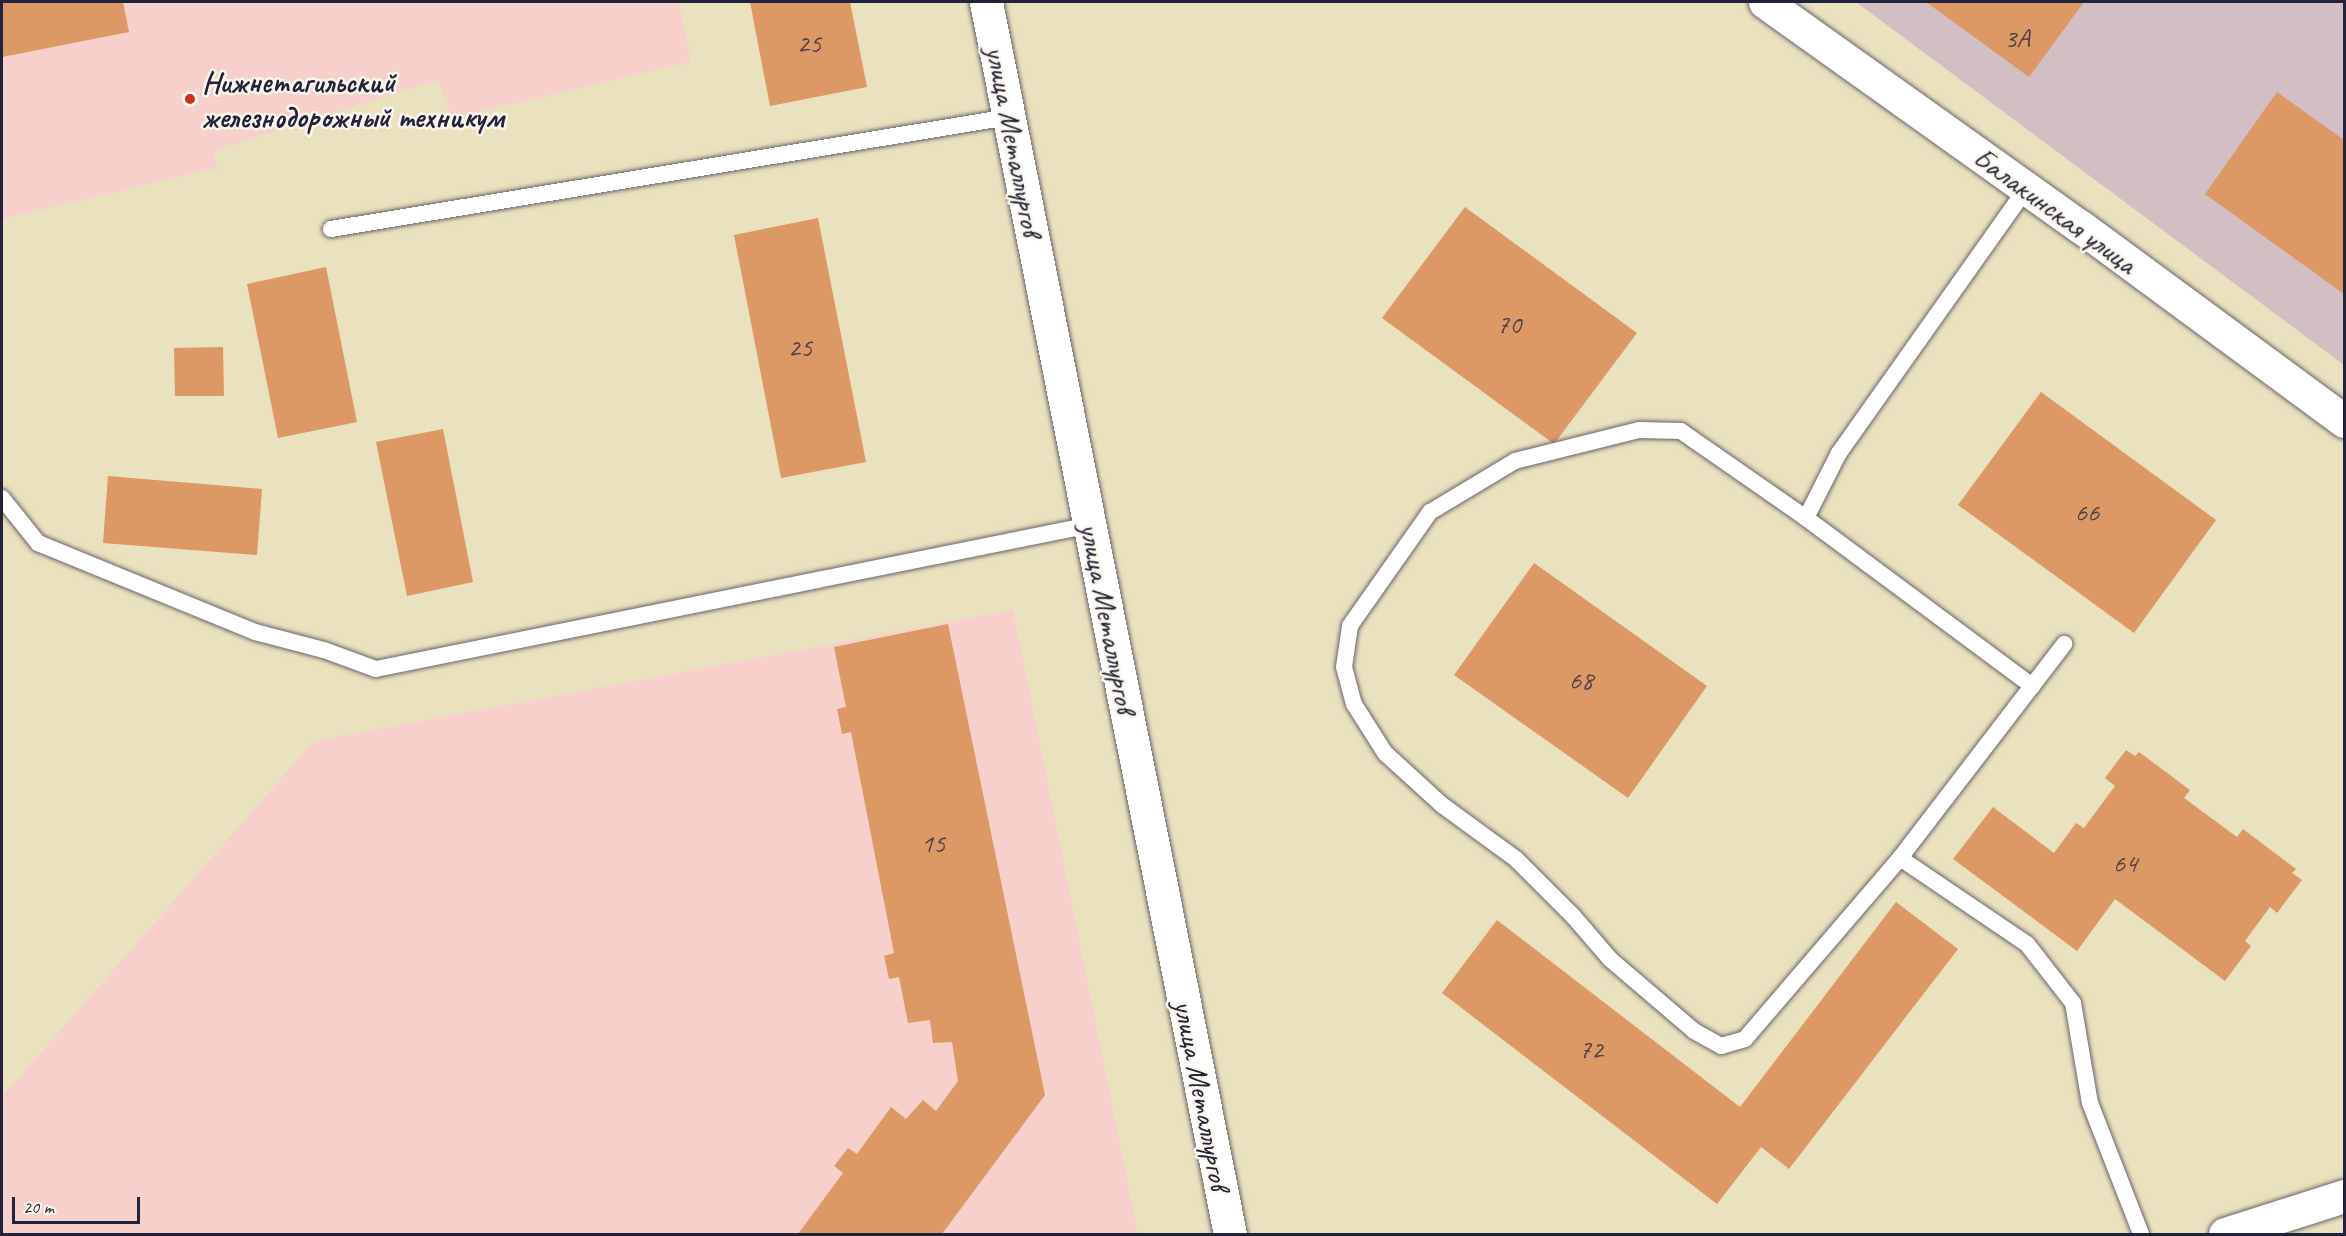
<!DOCTYPE html>
<html>
<head>
<meta charset="utf-8">
<style>
  body { margin:0 }
  #map { position:relative; width:2346px; height:1236px; overflow:hidden; background:#eae1bf; font-family:Caveat,sans-serif }
  div>[style] { position:absolute }
  [style*='--x'] { left:calc(var(--x)*1px); top:calc(var(--y)*1px); width:calc(var(--w)*1px); rotate:calc(var(--a)*1deg) }
  .built>* { inset:0; background:#f7d0cc }
  .industrial>* { inset:0; background:#d2bec3 }
  .building>* { inset:0; background:#dc9865 }
  .roads { filter:drop-shadow(0 0 2px #686569) drop-shadow(0 0 2px #686569) }
  .lane>* { height:16px; margin:-8px; padding:0 8px; transform-origin:8px; border-radius:8px; background:#fff }
  .street>* { height:33px; margin:-16.5px; padding:0 16.5px; transform-origin:16.5px; border-radius:16.5px; background:#fff }
  .secondary>* { height:33px; margin:-16.5px; padding:0 16.5px; transform-origin:16.5px; border-radius:16.5px; background:#fff }
  .dots>* { width:16px; height:16px; translate:-50% -50%; box-sizing:border-box; border:3px solid #fbf7ec; border-radius:50% }
  span { translate:-50% -50%; white-space:nowrap; text-align:center; line-height:1.15; -webkit-text-stroke:5px #fbf7ec; paint-order:stroke }
  .number-label { font-size:27px; color:#504046 }
  .number-label span { -webkit-text-stroke-width:0 }
  .poi-label { font-size:30px; color:#22223b; font-weight:700 }
  .left { translate:0 -50%; text-align:left }
  .street-label { font-size:30px; color:#22223b }
  .frame { position:absolute; inset:0; border:3px solid #22223b; pointer-events:none }
  .scale { position:absolute; left:12px; top:1197px; width:128px; height:27px; box-sizing:border-box; border:3px solid #22223b; border-top:0; padding-left:8px; font-size:18px; line-height:21px; white-space:nowrap; color:#22223b; -webkit-text-stroke:4px #fbf7ec; paint-order:stroke }
</style>
</head>
<body>
<div id="map">
  <div class="built">
    <div style="clip-path:polygon(2px 2px,679px 2px,691px 62px,452px 118px,438px 80px,214px 151px,217px 168px,2px 219px)"></div>
    <div style="clip-path:polygon(1013px 610px,1138px 1234px,2px 1234px,2px 1097px,314px 741px)"></div>
  </div>
  <div class="industrial">
    <div style="clip-path:polygon(1856px 2px,2344px 2px,2344px 365px)"></div>
  </div>
  <div class="building">
    <div style="clip-path:polygon(2px 2px,123px 2px,129px 32px,2px 57px)"></div>
    <div style="clip-path:polygon(750px 2px,850px 2px,867px 87px,770px 106px)"></div>
    <div style="clip-path:polygon(1926px 2px,2084px 2px,2029px 77px)"></div>
    <div style="clip-path:polygon(2277px 92px,2344px 140px,2344px 294px,2205px 194px)"></div>
    <div style="clip-path:polygon(1465px 207px,1637px 333px,1554px 444px,1382px 318px)"></div>
    <div style="clip-path:polygon(818px 218px,866px 462px,781px 478px,734px 235px)"></div>
    <div style="clip-path:polygon(326px 267px,357px 422px,278px 438px,247px 284px)"></div>
    <div style="clip-path:polygon(223px 347px,224px 396px,175px 396px,174px 348px)"></div>
    <div style="clip-path:polygon(2041px 392px,2216px 520px,2134px 633px,1958px 505px)"></div>
    <div style="clip-path:polygon(443px 429px,473px 582px,407px 596px,376px 442px)"></div>
    <div style="clip-path:polygon(108px 476px,262px 489px,257px 555px,103px 543px)"></div>
    <div style="clip-path:polygon(1534px 563px,1707px 686px,1628px 798px,1454px 675px)"></div>
    <div style="clip-path:polygon(948px 624px,1045px 1095px,942px 1234px,798px 1234px,843px 1173px,834px 1166px,848px 1148px,857px 1154px,891px 1107px,906px 1119px,923px 1100px,936px 1111px,958px 1081px,952px 1042px,933px 1043px,930px 1020px,908px 1023px,899px 977px,889px 979px,884px 956px,894px 953px,851px 732px,842px 734px,837px 709px,846px 707px,834px 647px)"></div>
    <div style="clip-path:polygon(2126px 750px,2135px 756px,2139px 752px,2190px 790px,2184px 798px,2237px 837px,2243px 829px,2296px 869px,2292px 873px,2302px 880px,2277px 913px,2270px 907px,2245px 941px,2251px 946px,2225px 981px,2115px 899px,2077px 951px,1953px 859px,1993px 807px,2054px 853px,2076px 823px,2084px 828px,2115px 786px,2105px 778px)"></div>
    <div style="clip-path:polygon(1896px 902px,1958px 949px,1789px 1169px,1761px 1147px,1717px 1204px,1442px 993px,1497px 920px,1740px 1107px)"></div>
  </div>
  <div class="roads">
    <div class="lane">
      <div style="--x:2026;--y:189;--w:324;--a:125.3"></div>
      <div style="--x:1839;--y:453;--w:73;--a:116.9"></div>
      <div style="--x:1806;--y:518;--w:282;--a:36.6"></div>
      <div style="--x:331;--y:229;--w:687;--a:-9.38"></div>
      <div style="--x:2;--y:498;--w:58;--a:51.3"></div>
      <div style="--x:38;--y:543;--w:235;--a:22.3"></div>
      <div style="--x:255;--y:632;--w:71;--a:14.6"></div>
      <div style="--x:324;--y:650;--w:55;--a:20.1"></div>
      <div style="--x:376;--y:669;--w:728;--a:-11.4"></div>
      <div style="--x:1806;--y:518;--w:152;--a:-145.2"></div>
      <div style="--x:1681;--y:431;--w:42;--a:-178.6"></div>
      <div style="--x:1639;--y:430;--w:128;--a:166"></div>
      <div style="--x:1515;--y:461;--w:99;--a:149"></div>
      <div style="--x:1430;--y:512;--w:139;--a:125.1"></div>
      <div style="--x:1350;--y:626;--w:41;--a:98.3"></div>
      <div style="--x:1344;--y:667;--w:38;--a:75"></div>
      <div style="--x:1354;--y:704;--w:58;--a:57.7"></div>
      <div style="--x:1385;--y:753;--w:77;--a:42.4"></div>
      <div style="--x:1442;--y:805;--w:92;--a:36.1"></div>
      <div style="--x:1516;--y:859;--w:81;--a:45"></div>
      <div style="--x:1573;--y:916;--w:58;--a:49.2"></div>
      <div style="--x:1611;--y:960;--w:109;--a:40.5"></div>
      <div style="--x:1694;--y:1031;--w:31;--a:29"></div>
      <div style="--x:1721;--y:1046;--w:25;--a:-16"></div>
      <div style="--x:1745;--y:1039;--w:238;--a:-49.4"></div>
      <div style="--x:1900;--y:858;--w:270;--a:-52.5"></div>
      <div style="--x:1900;--y:858;--w:153;--a:34.1"></div>
      <div style="--x:2027;--y:944;--w:75;--a:52.1"></div>
      <div style="--x:2073;--y:1003;--w:101;--a:80.4"></div>
      <div style="--x:2090;--y:1103;--w:141;--a:68.7"></div>
    </div>
    <div class="street">
      <div style="--x:986;--y:2;--w:1256;--a:78.8"></div>
      <div style="--x:1765;--y:2;--w:388;--a:35.5"></div>
      <div style="--x:2081;--y:227;--w:327;--a:36.4"></div>
    </div>
    <div class="secondary">
      <div style="--x:2225;--y:1234;--w:125;--a:-17.7"></div>
    </div>
  </div>
  <div class="dots">
    <div style="left:190px;top:99px;background:#c8321e"></div>
  </div>
  <div class="number-label">
    <span style="left:2017px;top:39px">3А</span>
    <span style="left:809px;top:44px">25</span>
    <span style="left:1509px;top:325px">70</span>
    <span style="left:800px;top:348px">25</span>
    <span style="left:2087px;top:513px">66</span>
    <span style="left:1581px;top:681px">68</span>
    <span style="left:933px;top:844px">15</span>
    <span style="left:2125px;top:864px">64</span>
    <span style="left:1591px;top:1050px">72</span>
  </div>
  <div class="poi-label">
    <span class="left" style="left:202px;top:99px">Нижнетагильский<br>железнодорожный техникум</span>
  </div>
  <div class="street-label">
    <span style="left:1014px;top:141px;rotate:79deg">улица Металлургов</span>
    <span style="left:2055px;top:210px;rotate:36deg">Балакинская улица</span>
    <span style="left:1108px;top:618px;rotate:79deg">улица Металлургов</span>
    <span style="left:1202px;top:1095px;rotate:79deg">улица Металлургов</span>
  </div>
  <div class="frame"></div>
  <div class="scale">20 m</div>
</div>
</body>
</html>
